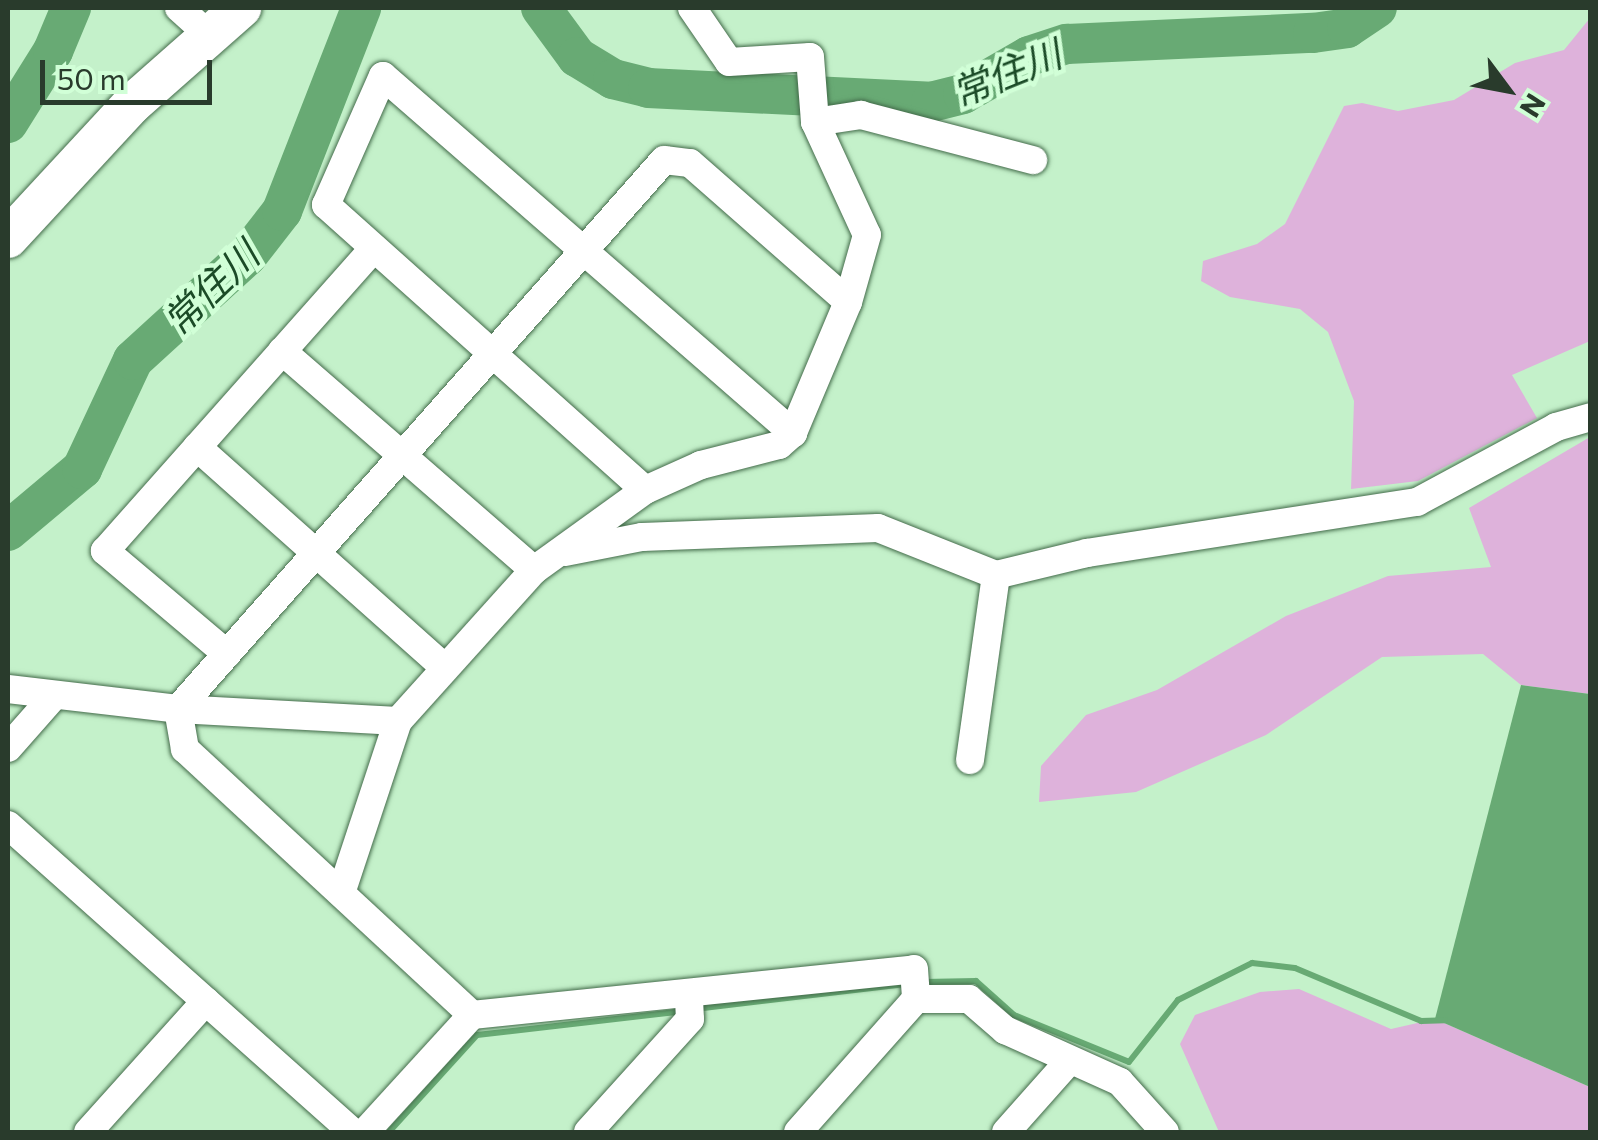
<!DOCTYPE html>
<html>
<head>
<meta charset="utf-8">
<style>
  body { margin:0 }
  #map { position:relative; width:1598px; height:1140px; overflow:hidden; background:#c4f1ca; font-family:Commissioner,"Noto Sans JP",sans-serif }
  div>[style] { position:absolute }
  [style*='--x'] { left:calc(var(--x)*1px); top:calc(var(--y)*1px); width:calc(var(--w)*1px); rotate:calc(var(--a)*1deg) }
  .green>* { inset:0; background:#deb2db }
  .water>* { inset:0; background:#68aa74 }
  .stream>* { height:6px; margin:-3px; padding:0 3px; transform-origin:3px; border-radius:3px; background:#68aa74 }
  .river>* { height:40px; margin:-20px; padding:0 20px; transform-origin:20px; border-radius:20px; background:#68aa74 }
  .roads { filter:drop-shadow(0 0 2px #436b4a) drop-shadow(0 0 2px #436b4a) }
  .street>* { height:28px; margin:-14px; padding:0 14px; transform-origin:14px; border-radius:14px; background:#fff }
  .secondary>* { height:40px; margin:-20px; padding:0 20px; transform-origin:20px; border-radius:20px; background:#fff }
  span { translate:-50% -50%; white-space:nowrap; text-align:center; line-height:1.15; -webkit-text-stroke:9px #d1ffd7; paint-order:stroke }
  .water-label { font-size:38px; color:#1b4b27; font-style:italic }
  .frame { position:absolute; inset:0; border:10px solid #293b2c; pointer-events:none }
  .north { position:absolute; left:1458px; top:40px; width:100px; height:100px; -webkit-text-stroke:8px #d1ffd7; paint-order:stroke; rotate:122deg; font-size:28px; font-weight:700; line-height:40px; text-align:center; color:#293b2c }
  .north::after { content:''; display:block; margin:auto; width:35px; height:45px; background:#293b2c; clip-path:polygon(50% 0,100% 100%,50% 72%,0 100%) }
  .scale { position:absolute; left:40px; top:60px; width:172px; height:45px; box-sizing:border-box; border:5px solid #293b2c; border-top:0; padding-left:12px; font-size:30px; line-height:35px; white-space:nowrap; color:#293b2c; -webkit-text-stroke:8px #d1ffd7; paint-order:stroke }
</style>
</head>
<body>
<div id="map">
  <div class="green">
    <div style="clip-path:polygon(1590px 18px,1590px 341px,1512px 375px,1537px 418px,1418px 481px,1351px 489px,1354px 401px,1328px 332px,1300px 309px,1230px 297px,1201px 281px,1203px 261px,1257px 244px,1285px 224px,1344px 106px,1362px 103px,1398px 111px,1454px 100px,1515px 63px,1564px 50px)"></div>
    <div style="clip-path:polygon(1590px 437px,1590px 694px,1521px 685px,1483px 654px,1382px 657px,1266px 735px,1136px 792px,1039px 802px,1041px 766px,1086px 715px,1157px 690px,1286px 616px,1388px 576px,1491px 567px,1469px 508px)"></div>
    <div style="clip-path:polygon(1299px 989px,1391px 1029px,1435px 1019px,1590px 1087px,1590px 1132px,1219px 1132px,1180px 1044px,1195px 1015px,1260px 992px)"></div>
  </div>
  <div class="water">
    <div style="clip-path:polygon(1521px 685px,1590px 694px,1590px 1087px,1435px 1019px)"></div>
  </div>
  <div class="stream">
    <div style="--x:924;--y:982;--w:52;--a:-1.1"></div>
    <div style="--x:976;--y:981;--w:51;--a:41.8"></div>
    <div style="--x:1014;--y:1015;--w:124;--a:22.2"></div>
    <div style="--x:1129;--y:1062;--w:79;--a:-51.7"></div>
    <div style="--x:1178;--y:1000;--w:83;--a:-26.6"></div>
    <div style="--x:1252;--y:963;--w:43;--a:6.6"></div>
    <div style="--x:1295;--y:968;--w:137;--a:22.8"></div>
    <div style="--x:1421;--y:1021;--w:24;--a:-2"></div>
    <div style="--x:695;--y:1009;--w:212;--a:-6.8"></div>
    <div style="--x:389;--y:1132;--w:131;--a:-47.8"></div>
    <div style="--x:477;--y:1035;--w:207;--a:-6.6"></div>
  </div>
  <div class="river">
    <div style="--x:541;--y:8;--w:61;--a:53.7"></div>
    <div style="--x:577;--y:57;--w:42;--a:31.4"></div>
    <div style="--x:613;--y:79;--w:36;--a:14"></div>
    <div style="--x:648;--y:88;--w:283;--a:2.8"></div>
    <div style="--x:931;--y:102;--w:33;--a:-14"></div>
    <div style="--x:963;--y:94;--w:76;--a:-29.9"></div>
    <div style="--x:1029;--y:56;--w:40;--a:-18"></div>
    <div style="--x:1067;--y:44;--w:246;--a:-2.6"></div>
    <div style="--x:1313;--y:33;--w:34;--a:-8"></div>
    <div style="--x:1347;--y:28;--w:36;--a:-34"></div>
    <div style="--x:8;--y:123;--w:85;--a:-58"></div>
    <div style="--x:53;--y:51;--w:47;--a:-67.3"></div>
    <div style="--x:8;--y:531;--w:97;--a:-40"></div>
    <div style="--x:82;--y:469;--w:120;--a:-64.9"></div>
    <div style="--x:133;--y:360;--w:154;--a:-42.4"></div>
    <div style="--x:247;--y:256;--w:57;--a:-52.1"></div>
    <div style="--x:282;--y:211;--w:218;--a:-68.7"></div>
  </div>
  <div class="roads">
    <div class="street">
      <div style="--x:179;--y:8;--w:38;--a:42"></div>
      <div style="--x:692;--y:8;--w:65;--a:55.6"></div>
      <div style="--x:729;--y:62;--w:81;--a:-3.5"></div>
      <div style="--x:810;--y:57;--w:65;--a:85.6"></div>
      <div style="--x:815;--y:122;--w:124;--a:65.3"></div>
      <div style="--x:867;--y:235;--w:70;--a:105.8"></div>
      <div style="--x:815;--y:122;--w:47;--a:-8.7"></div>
      <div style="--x:861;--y:115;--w:178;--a:14.7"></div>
      <div style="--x:282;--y:351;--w:334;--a:41"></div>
      <div style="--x:197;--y:447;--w:329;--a:41.7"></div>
      <div style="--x:645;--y:490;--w:428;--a:-138.2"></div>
      <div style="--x:326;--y:205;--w:141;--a:-66.2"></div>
      <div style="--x:383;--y:76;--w:544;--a:41.05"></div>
      <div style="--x:565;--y:552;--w:78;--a:-11"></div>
      <div style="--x:642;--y:537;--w:236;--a:-2.2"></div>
      <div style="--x:878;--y:528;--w:127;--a:21.7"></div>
      <div style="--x:996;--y:575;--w:94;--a:-13.6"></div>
      <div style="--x:1087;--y:553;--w:334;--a:-8.8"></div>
      <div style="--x:1417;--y:502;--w:158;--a:-28.3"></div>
      <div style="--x:1556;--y:427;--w:35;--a:-16"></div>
      <div style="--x:227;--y:654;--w:160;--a:-139.8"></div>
      <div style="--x:105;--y:551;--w:405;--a:-48.4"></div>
      <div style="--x:8;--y:689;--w:171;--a:6.7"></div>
      <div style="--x:178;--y:709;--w:41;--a:80.1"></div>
      <div style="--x:185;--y:749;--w:391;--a:42.8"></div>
      <div style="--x:472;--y:1015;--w:159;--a:132.4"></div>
      <div style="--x:178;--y:709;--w:733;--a:-48.48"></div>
      <div style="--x:664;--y:160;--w:26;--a:7"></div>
      <div style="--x:690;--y:163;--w:210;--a:41.3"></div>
      <div style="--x:848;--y:302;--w:142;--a:112.8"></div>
      <div style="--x:793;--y:433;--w:18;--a:139"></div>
      <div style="--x:779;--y:445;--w:81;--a:165.6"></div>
      <div style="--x:701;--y:465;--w:61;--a:155.9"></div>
      <div style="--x:645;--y:490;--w:137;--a:144.2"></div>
      <div style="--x:534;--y:570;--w:203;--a:132"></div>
      <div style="--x:178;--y:709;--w:220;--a:3.1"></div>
      <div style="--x:398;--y:721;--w:181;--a:108.3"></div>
      <div style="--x:8;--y:748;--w:68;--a:-48.6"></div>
      <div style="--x:970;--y:760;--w:187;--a:-82"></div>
      <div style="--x:8;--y:825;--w:462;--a:41.7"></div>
      <div style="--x:472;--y:1015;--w:444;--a:-5.9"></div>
      <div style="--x:914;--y:969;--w:30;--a:86"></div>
      <div style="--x:88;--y:1132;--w:176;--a:-48"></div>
      <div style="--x:588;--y:1132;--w:152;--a:-47.9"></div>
      <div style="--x:690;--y:1019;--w:22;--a:-93"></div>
      <div style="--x:798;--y:1132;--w:178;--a:-48.4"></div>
      <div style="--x:916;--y:999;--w:53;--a:0"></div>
      <div style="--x:969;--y:999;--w:48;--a:40.7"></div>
      <div style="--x:1005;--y:1030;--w:126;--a:24.3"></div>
      <div style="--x:1120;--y:1082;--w:67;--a:48"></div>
      <div style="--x:1006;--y:1132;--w:96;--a:-48.4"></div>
    </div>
    <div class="secondary">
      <div style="--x:8;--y:238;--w:181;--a:-47.2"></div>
      <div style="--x:131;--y:105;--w:147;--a:-41.4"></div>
    </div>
  </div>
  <div class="water-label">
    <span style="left:1006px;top:72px;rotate:-22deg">常住川</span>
    <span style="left:210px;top:287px;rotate:-44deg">常住川</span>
  </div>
  <div class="frame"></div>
  <div class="north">N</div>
  <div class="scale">50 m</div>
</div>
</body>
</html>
